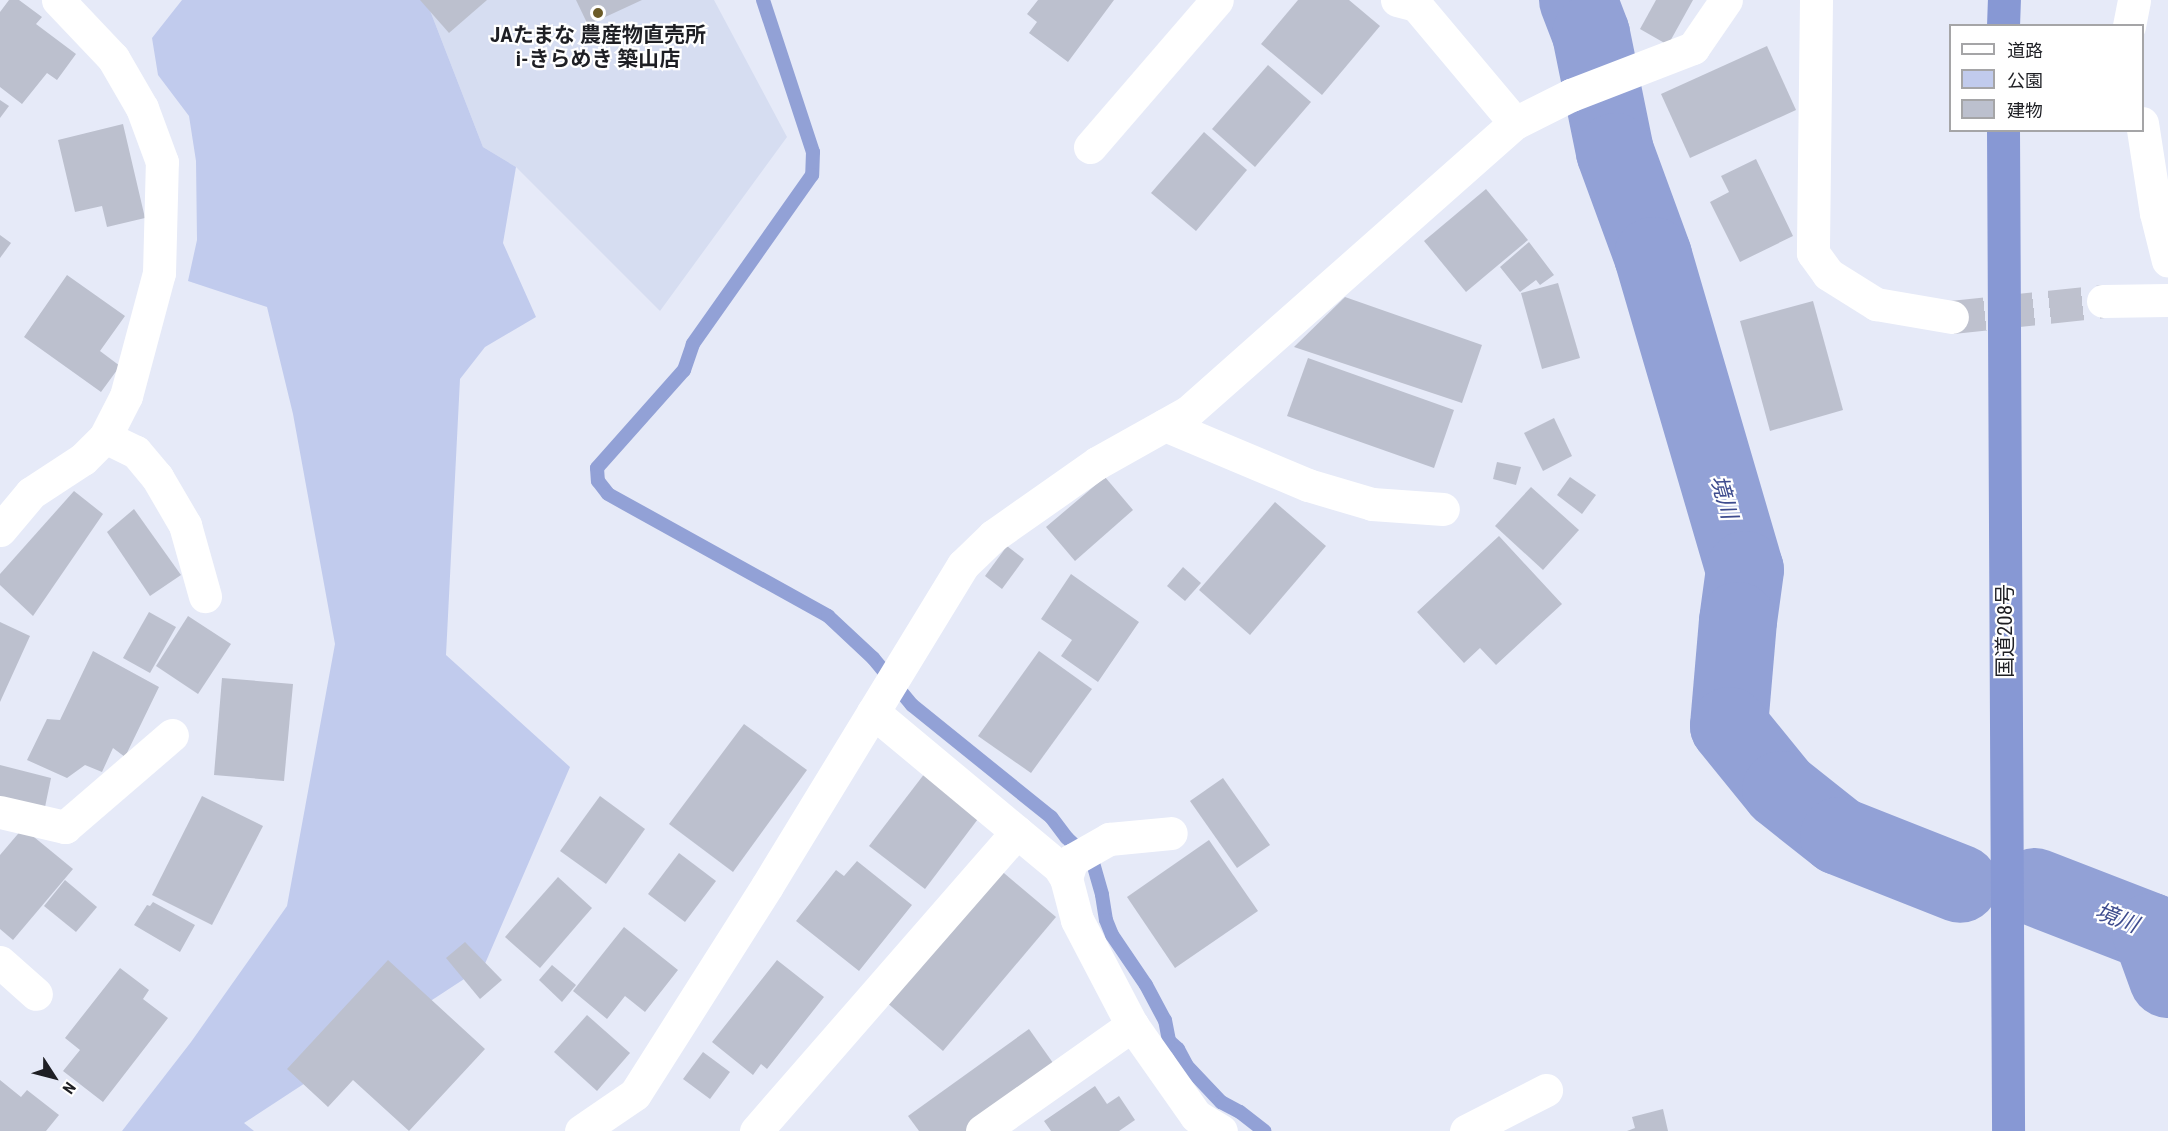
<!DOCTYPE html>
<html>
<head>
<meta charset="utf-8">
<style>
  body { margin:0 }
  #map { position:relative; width:2168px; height:1131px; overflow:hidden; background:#e6eaf8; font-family:"Roboto Condensed","Noto Sans JP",sans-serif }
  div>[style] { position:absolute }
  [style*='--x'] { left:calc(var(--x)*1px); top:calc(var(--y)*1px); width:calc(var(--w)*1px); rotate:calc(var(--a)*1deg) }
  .built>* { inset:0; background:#d6ddf1 }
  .green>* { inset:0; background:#c1cbed }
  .stream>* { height:14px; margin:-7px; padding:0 7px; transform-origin:7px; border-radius:7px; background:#92a1d6 }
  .river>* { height:78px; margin:-39px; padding:0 39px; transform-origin:39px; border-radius:39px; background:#92a1d6 }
  .building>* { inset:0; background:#bcc0ce }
  .minor-tunnel>* { height:33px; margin-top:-16.5px; transform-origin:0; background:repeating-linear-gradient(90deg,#bec1ce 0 33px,transparent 0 49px) }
  .minor>* { height:33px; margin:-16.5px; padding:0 16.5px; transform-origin:16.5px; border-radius:16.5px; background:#fff }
  .highway>* { height:33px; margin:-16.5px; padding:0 16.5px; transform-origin:16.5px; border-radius:16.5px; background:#8798d4 }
  .dots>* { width:16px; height:16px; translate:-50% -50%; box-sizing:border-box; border:3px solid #fff; border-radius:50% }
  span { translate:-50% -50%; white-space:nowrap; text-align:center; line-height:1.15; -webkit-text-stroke:4.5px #fff; paint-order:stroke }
  .poi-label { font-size:21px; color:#1e1f24; font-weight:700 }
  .street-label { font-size:21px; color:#1e1f24 }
  .water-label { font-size:22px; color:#3e4c8e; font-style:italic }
  .legend { position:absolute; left:1949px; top:24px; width:195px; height:108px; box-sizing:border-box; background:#fff; border:2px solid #a5a5a7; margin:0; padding:8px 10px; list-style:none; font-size:18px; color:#1e1f24 }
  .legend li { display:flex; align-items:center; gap:12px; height:30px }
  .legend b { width:30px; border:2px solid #a5a5a7 }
  .north { position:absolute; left:24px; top:1047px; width:60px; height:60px; -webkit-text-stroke:4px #fff; paint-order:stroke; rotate:126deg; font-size:16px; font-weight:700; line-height:24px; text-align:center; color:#1e1f24 }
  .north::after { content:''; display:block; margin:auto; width:21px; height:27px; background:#1e1f24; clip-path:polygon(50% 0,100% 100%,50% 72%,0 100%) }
</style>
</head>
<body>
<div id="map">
  <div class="built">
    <div style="clip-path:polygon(426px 0,714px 0,787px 137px,660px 311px,516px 167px,483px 147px)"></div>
  </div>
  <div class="green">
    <div style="clip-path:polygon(182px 0,426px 0,483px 147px,516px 167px,503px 243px,536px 317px,485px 347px,460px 379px,446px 655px,570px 767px,484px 966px,244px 1123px,254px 1131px,122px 1131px,191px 1042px,287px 906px,335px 644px,293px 414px,267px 307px,188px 281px,197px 240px,196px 161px,189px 116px,158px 75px,152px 38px)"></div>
  </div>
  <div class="stream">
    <div style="--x:763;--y:0;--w:160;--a:71.8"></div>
    <div style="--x:813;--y:152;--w:23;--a:92"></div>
    <div style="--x:812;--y:175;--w:207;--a:125.2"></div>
    <div style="--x:693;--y:344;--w:28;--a:109"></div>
    <div style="--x:684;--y:370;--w:131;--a:131.6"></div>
    <div style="--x:597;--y:468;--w:13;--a:86"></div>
    <div style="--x:598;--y:481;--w:16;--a:52"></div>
    <div style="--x:608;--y:494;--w:252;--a:29"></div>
    <div style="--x:828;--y:616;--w:62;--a:43"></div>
    <div style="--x:873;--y:658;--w:61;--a:50.3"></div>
    <div style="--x:912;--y:705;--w:179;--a:38.9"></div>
    <div style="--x:1051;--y:817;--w:26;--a:53"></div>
    <div style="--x:1067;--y:838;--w:36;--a:44"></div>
    <div style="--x:1093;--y:863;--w:33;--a:74"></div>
    <div style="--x:1102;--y:895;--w:25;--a:81"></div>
    <div style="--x:1106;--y:920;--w:16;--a:68"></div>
    <div style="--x:1112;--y:935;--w:60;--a:55.8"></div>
    <div style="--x:1146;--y:985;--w:40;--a:62"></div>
    <div style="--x:1165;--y:1020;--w:21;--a:79"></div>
    <div style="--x:1169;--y:1041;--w:12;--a:42"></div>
    <div style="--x:1178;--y:1049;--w:19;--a:62"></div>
    <div style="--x:1187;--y:1066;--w:50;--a:46.6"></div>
    <div style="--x:1221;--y:1102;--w:21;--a:28"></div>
    <div style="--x:1240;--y:1112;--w:31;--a:38"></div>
  </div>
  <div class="river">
    <div style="--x:1578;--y:0;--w:36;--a:69"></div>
    <div style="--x:1591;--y:34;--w:120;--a:78.5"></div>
    <div style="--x:1615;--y:152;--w:111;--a:69.9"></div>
    <div style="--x:1653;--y:256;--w:327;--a:73.7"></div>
    <div style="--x:1745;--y:570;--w:51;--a:97.8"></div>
    <div style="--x:1738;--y:621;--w:105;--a:94.9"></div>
    <div style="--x:1729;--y:726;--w:82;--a:50.9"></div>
    <div style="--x:1781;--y:790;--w:74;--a:38.4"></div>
    <div style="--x:1839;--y:836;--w:130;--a:21.6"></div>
    <div style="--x:2035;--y:887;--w:124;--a:21.2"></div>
    <div style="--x:2151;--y:932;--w:50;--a:70.1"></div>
  </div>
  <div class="building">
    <div style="clip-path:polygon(9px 0,19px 0,42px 17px,36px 24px,76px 54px,57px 80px,47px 73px,22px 104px,0 87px,0 12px)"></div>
    <div style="clip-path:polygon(420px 0,487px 0,449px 33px)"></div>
    <div style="clip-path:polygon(576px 0,642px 0,588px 25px)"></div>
    <div style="clip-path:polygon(1038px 0,1114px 0,1068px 62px,1029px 33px,1037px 22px,1027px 14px)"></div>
    <div style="clip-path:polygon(1298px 0,1349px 0,1380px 26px,1322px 95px,1261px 44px)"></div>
    <div style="clip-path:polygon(1656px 0,1693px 0,1668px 45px,1640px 29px)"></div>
    <div style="clip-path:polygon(1767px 46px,1796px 110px,1690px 158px,1661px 94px)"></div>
    <div style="clip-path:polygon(1268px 65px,1311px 102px,1255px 167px,1212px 129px)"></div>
    <div style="clip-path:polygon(0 100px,9px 106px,0 118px)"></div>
    <div style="clip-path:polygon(123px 124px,145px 218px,107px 227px,102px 206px,75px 212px,58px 140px)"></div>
    <div style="clip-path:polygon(1204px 132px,1247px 170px,1196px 231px,1151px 193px)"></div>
    <div style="clip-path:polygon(1756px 159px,1793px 236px,1740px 262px,1710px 202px,1729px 192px,1721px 176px)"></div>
    <div style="clip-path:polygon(1486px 189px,1528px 240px,1466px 292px,1424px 241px)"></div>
    <div style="clip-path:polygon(0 235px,11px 243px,0 258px)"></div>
    <div style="clip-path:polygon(1529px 242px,1554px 275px,1540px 285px,1536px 280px,1520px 292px,1500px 267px)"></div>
    <div style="clip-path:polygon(67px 275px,125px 316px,100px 351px,120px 366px,101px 392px,24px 337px)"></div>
    <div style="clip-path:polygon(1558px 283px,1580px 358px,1542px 369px,1521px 293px)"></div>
    <div style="clip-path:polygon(1345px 297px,1482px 345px,1462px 403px,1294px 347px)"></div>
    <div style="clip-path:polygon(1813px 301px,1843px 410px,1770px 431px,1740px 321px)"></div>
    <div style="clip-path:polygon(1308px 358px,1454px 410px,1434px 468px,1287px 416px)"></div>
    <div style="clip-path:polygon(1554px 418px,1572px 456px,1543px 471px,1524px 433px)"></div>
    <div style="clip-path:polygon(1497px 462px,1521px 467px,1516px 485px,1493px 479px)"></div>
    <div style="clip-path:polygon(1105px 477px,1133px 510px,1075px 561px,1046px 527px)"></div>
    <div style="clip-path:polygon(1570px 477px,1596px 495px,1582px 514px,1557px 495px)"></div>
    <div style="clip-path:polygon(1531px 487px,1579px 530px,1543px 570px,1495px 526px)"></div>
    <div style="clip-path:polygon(74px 491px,103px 514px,33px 616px,0 585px,0 574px)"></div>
    <div style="clip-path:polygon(1275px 502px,1326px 546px,1250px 635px,1199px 590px)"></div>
    <div style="clip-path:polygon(134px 509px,181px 575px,150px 596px,107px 532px)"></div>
    <div style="clip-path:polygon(1499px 536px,1562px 604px,1496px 665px,1480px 648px,1464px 663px,1417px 612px)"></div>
    <div style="clip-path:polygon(1007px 546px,1024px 559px,1002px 589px,985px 576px)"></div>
    <div style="clip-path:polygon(1183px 567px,1201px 583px,1185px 601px,1167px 586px)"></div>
    <div style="clip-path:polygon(1071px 574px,1139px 622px,1098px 682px,1061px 656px,1072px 640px,1041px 619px)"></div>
    <div style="clip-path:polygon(149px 612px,176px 627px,150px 673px,123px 658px)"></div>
    <div style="clip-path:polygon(188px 616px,231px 644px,198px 694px,156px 666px)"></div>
    <div style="clip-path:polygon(0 622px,30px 636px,0 702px)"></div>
    <div style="clip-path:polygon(93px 651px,159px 687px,125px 757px,113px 748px,102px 772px,85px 765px,67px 778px,27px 760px,47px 719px,60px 720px)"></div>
    <div style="clip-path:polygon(1039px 651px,1092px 689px,1031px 773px,978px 736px)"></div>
    <div style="clip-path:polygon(222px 678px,293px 684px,284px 781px,214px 775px)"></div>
    <div style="clip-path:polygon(744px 724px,807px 770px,733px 872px,669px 824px)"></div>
    <div style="clip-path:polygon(0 765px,51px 778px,45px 807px,0 799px)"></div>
    <div style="clip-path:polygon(925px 773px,981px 815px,925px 889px,869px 846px)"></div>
    <div style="clip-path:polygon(1223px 778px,1270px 845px,1237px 868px,1190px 801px)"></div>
    <div style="clip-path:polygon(202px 796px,263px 826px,212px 925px,152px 895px)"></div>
    <div style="clip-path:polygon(600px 796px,645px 829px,606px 884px,560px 851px)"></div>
    <div style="clip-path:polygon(23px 828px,73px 869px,13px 940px,0 929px,0 855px)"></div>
    <div style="clip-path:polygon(1209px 840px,1258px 911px,1175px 968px,1127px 897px)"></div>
    <div style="clip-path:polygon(679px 853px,716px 881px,685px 922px,648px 894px)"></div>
    <div style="clip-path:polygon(857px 861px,912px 905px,859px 971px,796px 921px,836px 870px,844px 876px)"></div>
    <div style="clip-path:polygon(998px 868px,1056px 917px,943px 1051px,885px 1001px)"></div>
    <div style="clip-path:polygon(558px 877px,592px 908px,540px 968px,505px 937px)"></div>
    <div style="clip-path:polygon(65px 880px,97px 907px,76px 932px,44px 906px)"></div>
    <div style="clip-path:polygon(153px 902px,195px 925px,180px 952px,134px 925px,147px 905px,150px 906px)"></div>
    <div style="clip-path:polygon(624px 927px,678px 970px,645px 1012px,625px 996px,607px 1019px,573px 991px)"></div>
    <div style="clip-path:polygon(465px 942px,502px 980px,480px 999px,446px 958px)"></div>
    <div style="clip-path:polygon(388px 960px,485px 1049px,409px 1131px,353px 1080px,328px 1107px,287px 1069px)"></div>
    <div style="clip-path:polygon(777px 960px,824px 997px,767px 1069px,761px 1064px,753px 1075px,712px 1042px)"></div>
    <div style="clip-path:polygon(552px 965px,576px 985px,562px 1002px,539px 980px)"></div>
    <div style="clip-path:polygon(120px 968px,149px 990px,143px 999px,168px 1018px,103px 1102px,63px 1071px,80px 1050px,65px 1038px)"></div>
    <div style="clip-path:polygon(587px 1015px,630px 1053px,597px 1091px,554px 1052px)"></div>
    <div style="clip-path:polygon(1029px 1029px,1058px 1070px,972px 1131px,919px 1131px,908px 1116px)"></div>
    <div style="clip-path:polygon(703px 1052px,730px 1072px,710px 1099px,683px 1079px)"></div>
    <div style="clip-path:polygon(0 1080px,21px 1097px,27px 1090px,59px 1115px,46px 1131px,0 1131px)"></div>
    <div style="clip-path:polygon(1095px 1086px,1107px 1104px,1119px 1096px,1135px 1120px,1119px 1131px,1051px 1131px,1044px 1121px)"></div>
    <div style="clip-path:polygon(1663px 1109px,1668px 1131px,1627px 1131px,1635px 1128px,1632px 1117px)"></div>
  </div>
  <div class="minor-tunnel">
    <div style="--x:1952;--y:317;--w:152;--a:-6"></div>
  </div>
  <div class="minor">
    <div style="--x:1397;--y:0;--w:20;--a:15"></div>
    <div style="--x:1416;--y:5;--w:154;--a:50"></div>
    <div style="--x:1816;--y:0;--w:253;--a:90.7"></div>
    <div style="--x:1813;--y:253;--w:26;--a:54"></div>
    <div style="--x:1828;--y:274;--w:57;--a:32"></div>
    <div style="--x:1876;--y:304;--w:77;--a:9.7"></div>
    <div style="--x:2129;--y:26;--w:26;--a:-79"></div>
    <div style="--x:2142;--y:123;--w:91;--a:81.2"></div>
    <div style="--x:2156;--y:213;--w:49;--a:76"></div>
    <div style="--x:1090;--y:147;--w:194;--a:-49.2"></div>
    <div style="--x:2103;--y:301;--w:65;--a:-0.9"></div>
    <div style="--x:1165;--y:425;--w:155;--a:22.8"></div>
    <div style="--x:1308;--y:485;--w:67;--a:16.5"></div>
    <div style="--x:1372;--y:504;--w:71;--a:4"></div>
    <div style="--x:105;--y:437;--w:34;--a:26"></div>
    <div style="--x:136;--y:452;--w:33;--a:50"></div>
    <div style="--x:157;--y:477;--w:56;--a:59.7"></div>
    <div style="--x:185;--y:525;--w:74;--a:74.3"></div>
    <div style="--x:0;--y:530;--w:48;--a:-50"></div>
    <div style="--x:31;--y:493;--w:62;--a:-33.2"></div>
    <div style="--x:83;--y:459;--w:31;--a:-45"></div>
    <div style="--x:105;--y:437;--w:46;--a:-62.9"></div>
    <div style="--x:126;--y:396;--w:127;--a:-75"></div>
    <div style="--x:159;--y:273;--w:111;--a:-88.5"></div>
    <div style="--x:162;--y:162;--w:58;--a:-110.3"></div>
    <div style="--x:142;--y:108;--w:58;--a:-120.1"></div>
    <div style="--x:113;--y:58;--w:80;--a:-133.5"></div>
    <div style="--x:873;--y:712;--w:242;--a:39.8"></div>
    <div style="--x:1059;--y:867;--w:13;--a:58"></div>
    <div style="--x:1066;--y:878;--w:43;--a:75.3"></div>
    <div style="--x:1077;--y:920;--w:119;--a:62.4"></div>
    <div style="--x:1132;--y:1025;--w:111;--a:54.9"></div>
    <div style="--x:1196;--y:1116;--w:29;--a:31"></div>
    <div style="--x:0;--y:812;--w:67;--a:13"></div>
    <div style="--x:65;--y:827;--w:141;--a:-40.7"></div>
    <div style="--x:1066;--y:878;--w:19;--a:-72"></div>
    <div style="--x:1072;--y:860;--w:43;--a:-29.6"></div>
    <div style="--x:1109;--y:839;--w:62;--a:-5.5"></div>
    <div style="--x:0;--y:962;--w:48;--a:41.6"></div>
    <div style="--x:581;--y:1131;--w:65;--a:-34.4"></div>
    <div style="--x:635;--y:1094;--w:246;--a:-57.6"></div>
    <div style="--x:767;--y:886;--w:376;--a:-58.6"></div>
    <div style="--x:963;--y:565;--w:42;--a:-44"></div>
    <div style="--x:993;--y:536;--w:127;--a:-35.1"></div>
    <div style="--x:1097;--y:463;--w:104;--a:-29.3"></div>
    <div style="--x:1188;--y:412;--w:436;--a:-41.5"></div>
    <div style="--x:1515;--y:123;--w:63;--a:-26.6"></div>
    <div style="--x:1571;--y:95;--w:131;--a:-21.1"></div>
    <div style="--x:1693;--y:48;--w:58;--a:-55.5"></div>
    <div style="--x:756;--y:1131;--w:397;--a:-48.9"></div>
    <div style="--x:982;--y:1131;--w:184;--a:-35.2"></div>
    <div style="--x:1466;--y:1131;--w:90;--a:-27.1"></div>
  </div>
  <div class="highway">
    <div style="--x:2003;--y:26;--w:26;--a:-88"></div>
    <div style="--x:2003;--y:130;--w:1001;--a:89.71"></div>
  </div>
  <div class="dots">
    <div style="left:598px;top:13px;background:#6b5b28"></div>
  </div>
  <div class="poi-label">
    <span style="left:598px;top:47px">JAたまな 農産物直売所<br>i-きらめき 築山店</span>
  </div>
  <div class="street-label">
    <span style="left:2005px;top:631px;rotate:-90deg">国道208号</span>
  </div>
  <div class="water-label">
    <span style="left:1724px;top:497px;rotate:74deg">境川</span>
    <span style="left:2117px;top:918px;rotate:21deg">境川</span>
  </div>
  <ul class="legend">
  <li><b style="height:8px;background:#fff"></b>道路</li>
  <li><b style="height:16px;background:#c1cbed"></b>公園</li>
  <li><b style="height:16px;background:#bcc0ce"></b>建物</li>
  </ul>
  <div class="north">N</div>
</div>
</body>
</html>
